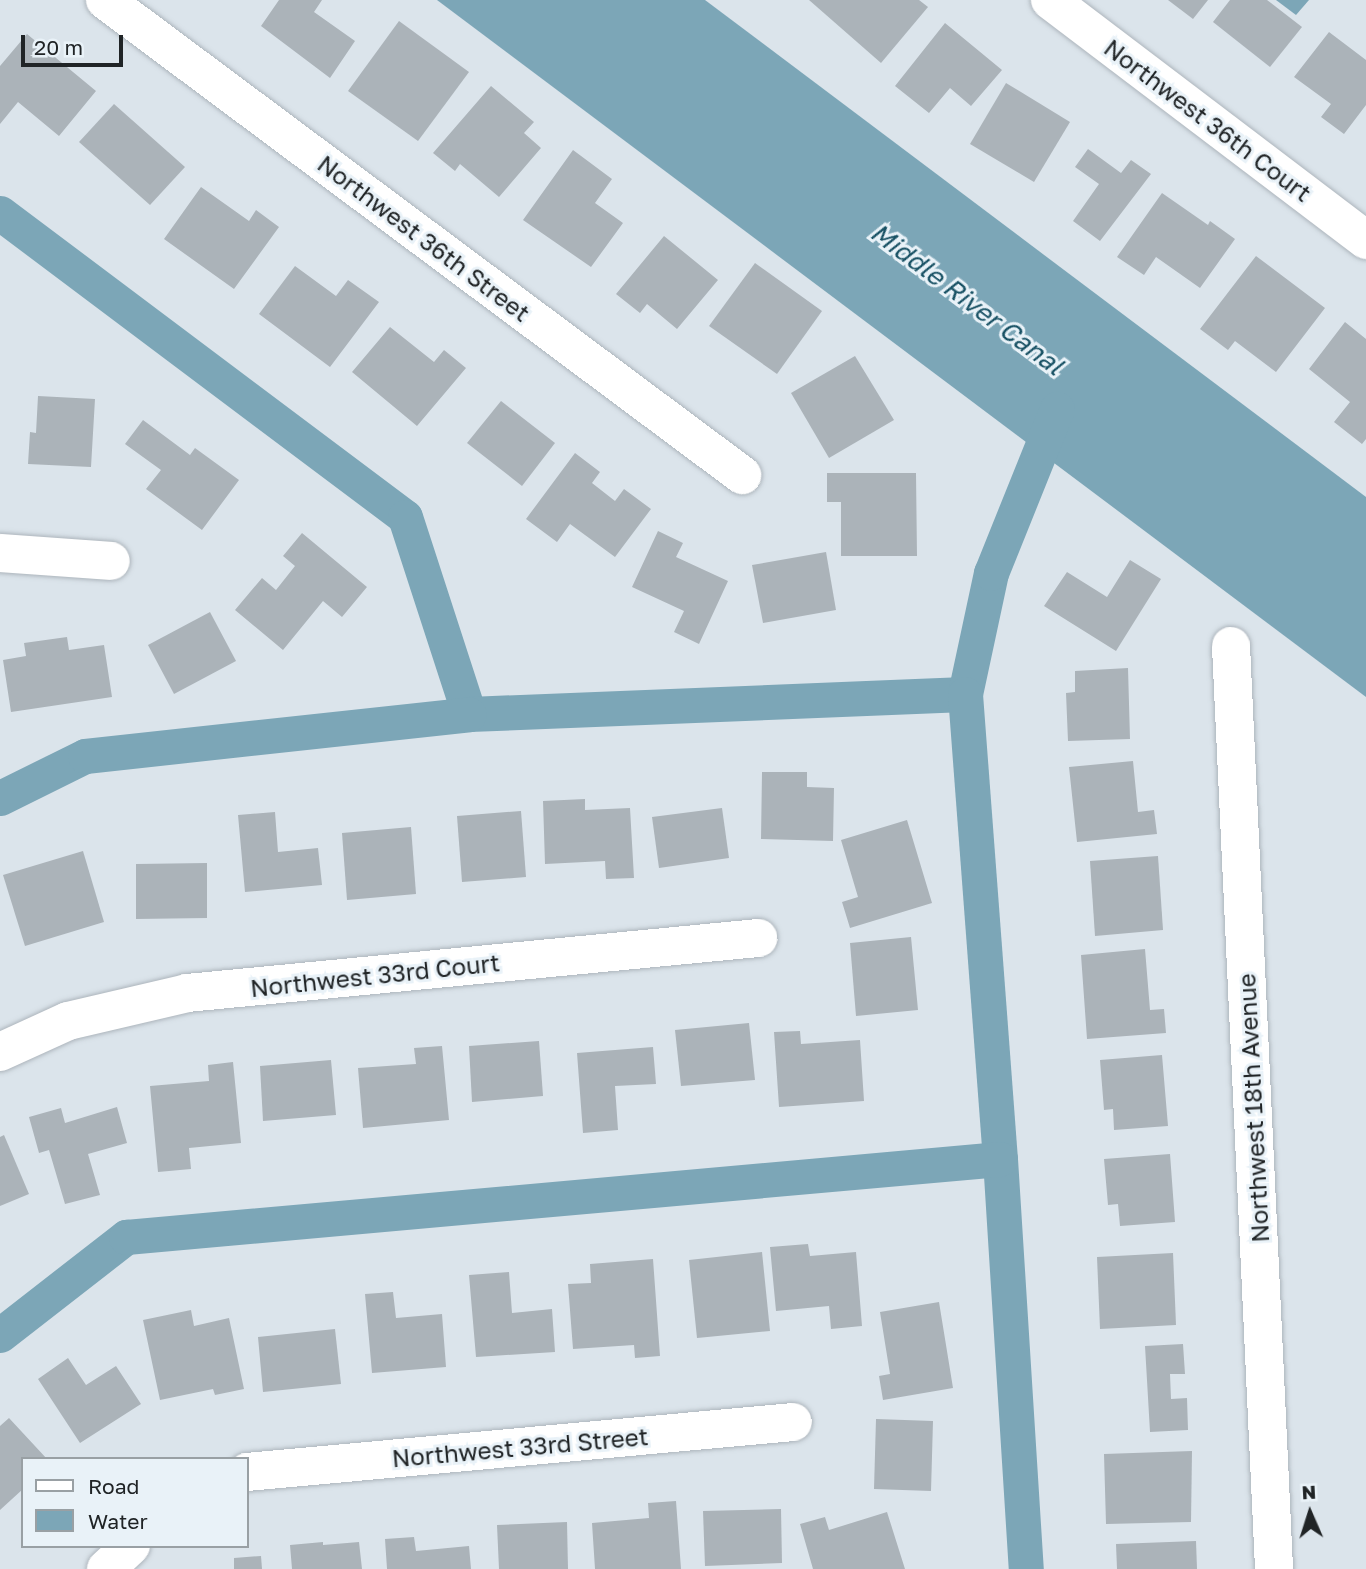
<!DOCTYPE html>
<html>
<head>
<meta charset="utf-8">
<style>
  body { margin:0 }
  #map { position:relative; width:1366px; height:1569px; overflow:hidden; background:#dbe4eb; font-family:"Golos Text",sans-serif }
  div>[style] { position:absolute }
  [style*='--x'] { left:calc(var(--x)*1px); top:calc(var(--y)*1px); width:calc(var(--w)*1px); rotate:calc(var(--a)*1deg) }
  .water>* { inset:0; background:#7ca6b7 }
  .canal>* { height:35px; margin:-17.5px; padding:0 17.5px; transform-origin:17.5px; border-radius:17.5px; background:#7ca6b7 }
  .building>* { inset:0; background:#abb3b9 }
  .roads { filter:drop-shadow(0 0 2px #adb5bc) drop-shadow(0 0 2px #adb5bc) }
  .minor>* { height:38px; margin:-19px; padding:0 19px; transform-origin:19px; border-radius:19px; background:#fff }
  span { translate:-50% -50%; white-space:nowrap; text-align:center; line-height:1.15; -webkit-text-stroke:6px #e9f2f8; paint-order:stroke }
  .street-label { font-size:24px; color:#202426 }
  .water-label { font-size:26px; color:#185164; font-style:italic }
  .legend { position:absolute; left:21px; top:1457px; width:228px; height:91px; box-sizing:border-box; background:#e9f2f8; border:2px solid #99a0a4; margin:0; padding:9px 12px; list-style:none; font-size:21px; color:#202426 }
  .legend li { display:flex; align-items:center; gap:14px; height:35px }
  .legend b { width:35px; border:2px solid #99a0a4 }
  .north { position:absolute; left:1275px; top:1478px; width:70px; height:70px; -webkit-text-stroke:5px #e9f2f8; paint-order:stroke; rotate:357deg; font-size:19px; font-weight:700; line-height:28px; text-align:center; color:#202426 }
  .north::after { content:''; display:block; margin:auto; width:24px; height:32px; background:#202426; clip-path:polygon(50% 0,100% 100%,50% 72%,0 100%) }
  .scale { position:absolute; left:21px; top:35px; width:102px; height:32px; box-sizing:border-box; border:4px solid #202426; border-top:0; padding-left:9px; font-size:21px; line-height:24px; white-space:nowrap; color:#202426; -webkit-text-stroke:5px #e9f2f8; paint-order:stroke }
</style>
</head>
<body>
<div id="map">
  <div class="water">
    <div style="clip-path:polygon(437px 0,705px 0,1366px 497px,1366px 697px)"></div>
    <div style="clip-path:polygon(1276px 0,1309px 0,1296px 15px)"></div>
  </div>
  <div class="canal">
    <div style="--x:0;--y:213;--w:506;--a:36.89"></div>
    <div style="--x:405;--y:517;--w:207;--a:72"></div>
    <div style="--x:469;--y:714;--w:496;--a:-2.3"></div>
    <div style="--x:965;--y:694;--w:124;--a:-77.9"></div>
    <div style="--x:991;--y:573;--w:177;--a:-68.1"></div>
    <div style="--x:965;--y:694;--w:466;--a:85.7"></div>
    <div style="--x:1000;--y:1159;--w:411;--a:86.4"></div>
    <div style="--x:0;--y:798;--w:95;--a:-26.3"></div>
    <div style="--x:85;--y:756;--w:386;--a:-6.2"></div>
    <div style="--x:0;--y:1335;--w:160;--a:-37.9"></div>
    <div style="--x:126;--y:1237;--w:877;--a:-5.1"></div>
  </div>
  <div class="building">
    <div style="clip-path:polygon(279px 0,322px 0,314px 12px,355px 41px,330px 78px,261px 26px)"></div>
    <div style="clip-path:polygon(809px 0,919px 0,928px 7px,881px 63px)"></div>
    <div style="clip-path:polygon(1168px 0,1208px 0,1193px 19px)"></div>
    <div style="clip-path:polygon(1230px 0,1267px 0,1302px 27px,1270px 67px,1213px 22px)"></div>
    <div style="clip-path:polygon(399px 21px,469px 72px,418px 141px,348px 91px)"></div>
    <div style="clip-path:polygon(945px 23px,1002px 70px,971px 106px,950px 88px,929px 113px,895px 86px)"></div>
    <div style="clip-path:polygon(1329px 32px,1366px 60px,1366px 105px,1344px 134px,1321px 117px,1331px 104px,1294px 77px)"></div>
    <div style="clip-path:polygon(27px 34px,96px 91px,59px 136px,18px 102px,0 124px,0 66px)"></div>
    <div style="clip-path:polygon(1006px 83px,1070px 122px,1034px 182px,970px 144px)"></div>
    <div style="clip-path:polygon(491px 86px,534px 122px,524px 133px,541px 148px,499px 197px,460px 164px,455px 171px,433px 153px)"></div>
    <div style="clip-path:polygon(114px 104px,185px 167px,150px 205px,79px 142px)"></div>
    <div style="clip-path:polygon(1088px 149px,1121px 173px,1131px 160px,1151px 174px,1100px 241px,1073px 221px,1099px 184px,1075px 167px)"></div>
    <div style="clip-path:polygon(573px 150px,612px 179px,595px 203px,623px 223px,591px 267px,523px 220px)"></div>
    <div style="clip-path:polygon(201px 187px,249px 221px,256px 210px,279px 227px,234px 289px,164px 239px)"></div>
    <div style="clip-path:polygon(1162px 193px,1208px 225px,1210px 221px,1235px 239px,1200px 288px,1156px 257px,1144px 275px,1117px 257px)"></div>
    <div style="clip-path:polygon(664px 236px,718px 280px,677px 329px,647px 304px,640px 313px,616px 294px)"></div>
    <div style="clip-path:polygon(1256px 256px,1325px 308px,1276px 372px,1235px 341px,1228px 350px,1200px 329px)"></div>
    <div style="clip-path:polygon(755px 263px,822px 311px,777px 374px,709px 326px)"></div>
    <div style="clip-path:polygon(295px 266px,336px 296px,348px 280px,379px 302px,330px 367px,259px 314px)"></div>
    <div style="clip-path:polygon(1345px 322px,1366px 339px,1366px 439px,1362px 444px,1334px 422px,1350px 402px,1309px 369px)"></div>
    <div style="clip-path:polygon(390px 327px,434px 362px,444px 350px,466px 368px,417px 426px,352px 372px)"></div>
    <div style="clip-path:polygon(855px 356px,894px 420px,829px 458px,791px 393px)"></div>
    <div style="clip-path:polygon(38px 396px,95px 399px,91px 467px,28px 464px,30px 432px,36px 433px)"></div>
    <div style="clip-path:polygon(501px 401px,555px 443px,522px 486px,467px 443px)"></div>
    <div style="clip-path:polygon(143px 420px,190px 455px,195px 448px,239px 480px,202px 530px,146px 489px,161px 470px,125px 444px)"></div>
    <div style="clip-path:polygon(575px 453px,600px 472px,592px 483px,615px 501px,624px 489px,651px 509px,615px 557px,570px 524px,557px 542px,526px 519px)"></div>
    <div style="clip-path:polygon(827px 473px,916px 473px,917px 556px,841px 556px,841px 502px,827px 502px)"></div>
    <div style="clip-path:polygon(658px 531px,683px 543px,676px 557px,728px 581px,699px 644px,674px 632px,684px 611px,632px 587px)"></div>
    <div style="clip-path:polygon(302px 533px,367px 587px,342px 617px,323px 601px,283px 650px,235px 610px,262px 578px,276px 590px,295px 566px,283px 556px)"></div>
    <div style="clip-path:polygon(826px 552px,836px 610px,763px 623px,752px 565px)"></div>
    <div style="clip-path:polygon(1130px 560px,1161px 579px,1116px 651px,1044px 606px,1067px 572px,1107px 597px)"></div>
    <div style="clip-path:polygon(210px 612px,236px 661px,174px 694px,148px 645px)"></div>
    <div style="clip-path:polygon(67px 637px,69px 650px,104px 645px,112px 697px,11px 712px,3px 660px,26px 656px,24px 643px)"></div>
    <div style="clip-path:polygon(1128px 668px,1130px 739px,1068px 741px,1066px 693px,1075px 692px,1075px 671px)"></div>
    <div style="clip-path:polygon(1133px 761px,1138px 812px,1154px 810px,1157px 834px,1077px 842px,1069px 767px)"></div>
    <div style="clip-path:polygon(762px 772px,807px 772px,807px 787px,834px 788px,833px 841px,761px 839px)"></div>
    <div style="clip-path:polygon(585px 799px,585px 810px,630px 808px,634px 878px,606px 879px,605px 861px,545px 864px,543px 801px)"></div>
    <div style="clip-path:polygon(722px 808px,729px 858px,659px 868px,652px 817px)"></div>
    <div style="clip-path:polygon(521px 811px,526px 877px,462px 882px,457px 816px)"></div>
    <div style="clip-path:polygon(275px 812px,278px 852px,318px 848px,322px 885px,245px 892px,238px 815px)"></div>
    <div style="clip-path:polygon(907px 820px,932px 903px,850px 928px,842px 902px,858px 897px,841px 840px)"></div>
    <div style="clip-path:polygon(411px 827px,416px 894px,347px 900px,342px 833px)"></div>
    <div style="clip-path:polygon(83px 851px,104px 922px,25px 946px,3px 875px)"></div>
    <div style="clip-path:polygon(1158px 856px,1163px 930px,1095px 936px,1090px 861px)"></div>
    <div style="clip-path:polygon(207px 863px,207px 918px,136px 919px,136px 864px)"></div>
    <div style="clip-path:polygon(911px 937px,918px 1010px,856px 1016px,850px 943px)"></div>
    <div style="clip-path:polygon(1145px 949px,1150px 1010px,1164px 1009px,1166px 1033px,1087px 1039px,1081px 955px)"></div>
    <div style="clip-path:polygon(749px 1023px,755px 1080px,681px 1086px,675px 1030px)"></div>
    <div style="clip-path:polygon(800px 1031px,801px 1044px,860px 1040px,864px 1101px,779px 1107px,774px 1032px)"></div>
    <div style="clip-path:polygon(539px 1041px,543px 1096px,472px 1102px,469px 1046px)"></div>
    <div style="clip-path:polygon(442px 1046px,449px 1120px,363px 1128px,358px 1068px,416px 1064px,414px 1048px)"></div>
    <div style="clip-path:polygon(653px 1047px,656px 1084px,615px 1086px,618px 1130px,583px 1133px,577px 1053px)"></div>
    <div style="clip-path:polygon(1162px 1055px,1168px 1126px,1114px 1130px,1113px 1109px,1104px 1110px,1100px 1060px)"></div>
    <div style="clip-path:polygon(331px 1060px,336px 1115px,263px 1121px,260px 1066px)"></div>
    <div style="clip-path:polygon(233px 1062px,241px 1143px,189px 1148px,191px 1169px,158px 1172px,150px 1086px,209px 1081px,208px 1065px)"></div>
    <div style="clip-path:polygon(117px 1107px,127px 1143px,88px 1154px,100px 1195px,65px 1204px,49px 1150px,39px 1153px,29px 1117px,61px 1108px,65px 1123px)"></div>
    <div style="clip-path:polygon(4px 1135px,29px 1194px,0 1206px,0 1137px)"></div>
    <div style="clip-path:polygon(1170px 1154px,1175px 1222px,1120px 1226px,1118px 1204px,1108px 1205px,1104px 1159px)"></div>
    <div style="clip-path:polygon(808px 1244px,810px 1256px,856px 1252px,862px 1326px,831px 1329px,829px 1306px,776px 1311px,770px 1247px)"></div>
    <div style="clip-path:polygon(762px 1252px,770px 1331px,697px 1338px,689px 1260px)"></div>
    <div style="clip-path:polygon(1173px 1253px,1176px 1325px,1100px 1329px,1097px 1257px)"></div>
    <div style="clip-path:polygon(653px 1259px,660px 1356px,635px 1358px,634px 1345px,573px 1349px,568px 1284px,591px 1283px,590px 1264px)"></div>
    <div style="clip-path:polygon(509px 1272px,512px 1313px,552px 1309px,555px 1352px,476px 1357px,469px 1275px)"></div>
    <div style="clip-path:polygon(393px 1292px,396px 1318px,442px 1314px,446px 1367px,372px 1373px,365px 1294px)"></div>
    <div style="clip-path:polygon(939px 1302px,953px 1388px,883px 1400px,879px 1376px,890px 1374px,880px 1312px)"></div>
    <div style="clip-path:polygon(191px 1310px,194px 1326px,229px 1318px,244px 1389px,215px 1395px,213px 1389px,160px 1400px,143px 1320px)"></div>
    <div style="clip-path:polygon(335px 1329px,341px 1384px,263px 1392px,258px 1337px)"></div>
    <div style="clip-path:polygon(1183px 1344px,1185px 1374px,1170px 1374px,1171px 1399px,1187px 1398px,1188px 1430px,1150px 1432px,1145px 1346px)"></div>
    <div style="clip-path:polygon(68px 1358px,86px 1385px,116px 1366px,141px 1404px,80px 1443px,38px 1379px)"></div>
    <div style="clip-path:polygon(9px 1418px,47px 1459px,23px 1459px,23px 1489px,0 1510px,0 1426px)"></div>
    <div style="clip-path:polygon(876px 1419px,933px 1421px,931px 1491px,874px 1489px)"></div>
    <div style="clip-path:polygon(1192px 1451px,1191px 1522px,1106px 1524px,1104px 1454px)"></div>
    <div style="clip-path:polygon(676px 1501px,681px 1569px,595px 1569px,592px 1523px,649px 1518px,648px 1503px)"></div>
    <div style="clip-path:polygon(781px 1509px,782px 1563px,705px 1566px,703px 1511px)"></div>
    <div style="clip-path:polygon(887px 1512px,905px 1569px,813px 1569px,800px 1524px,825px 1517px,829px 1530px)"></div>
    <div style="clip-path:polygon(567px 1522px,568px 1569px,499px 1569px,497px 1525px)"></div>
    <div style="clip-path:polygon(414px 1537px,416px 1551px,469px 1546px,471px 1569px,387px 1569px,385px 1539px)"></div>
    <div style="clip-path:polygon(1196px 1541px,1197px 1569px,1117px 1569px,1116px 1544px)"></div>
    <div style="clip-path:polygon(323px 1542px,323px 1545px,359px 1542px,362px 1569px,292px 1569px,290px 1545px)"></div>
    <div style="clip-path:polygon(261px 1556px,262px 1569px,234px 1569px,234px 1558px)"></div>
  </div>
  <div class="roads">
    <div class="minor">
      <div style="--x:105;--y:0;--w:795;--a:36.71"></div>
      <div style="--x:1050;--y:0;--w:397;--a:37.2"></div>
      <div style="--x:0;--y:553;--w:111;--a:4.1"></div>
      <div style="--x:1231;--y:646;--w:924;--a:87.33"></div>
      <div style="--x:0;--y:1052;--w:75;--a:-24.5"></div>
      <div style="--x:68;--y:1021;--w:122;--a:-13.2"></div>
      <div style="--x:187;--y:993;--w:574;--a:-5.5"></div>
      <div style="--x:247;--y:1472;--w:548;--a:-5.23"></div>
      <div style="--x:106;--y:1569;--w:34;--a:-43"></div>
    </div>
  </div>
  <div class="street-label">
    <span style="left:1208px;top:120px;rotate:37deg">Northwest 36th Court</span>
    <span style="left:424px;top:238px;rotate:37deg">Northwest 36th Street</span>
    <span style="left:375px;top:975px;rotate:-6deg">Northwest 33rd Court</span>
    <span style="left:1253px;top:1108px;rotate:-93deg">Northwest 18th Avenue</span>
    <span style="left:520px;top:1447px;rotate:-5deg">Northwest 33rd Street</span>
  </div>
  <div class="water-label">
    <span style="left:967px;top:299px;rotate:37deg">Middle River Canal</span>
  </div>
  <ul class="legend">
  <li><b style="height:9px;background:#fff"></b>Road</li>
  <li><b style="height:19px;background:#7ca6b7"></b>Water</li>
  </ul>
  <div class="north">N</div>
  <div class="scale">20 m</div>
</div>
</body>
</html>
